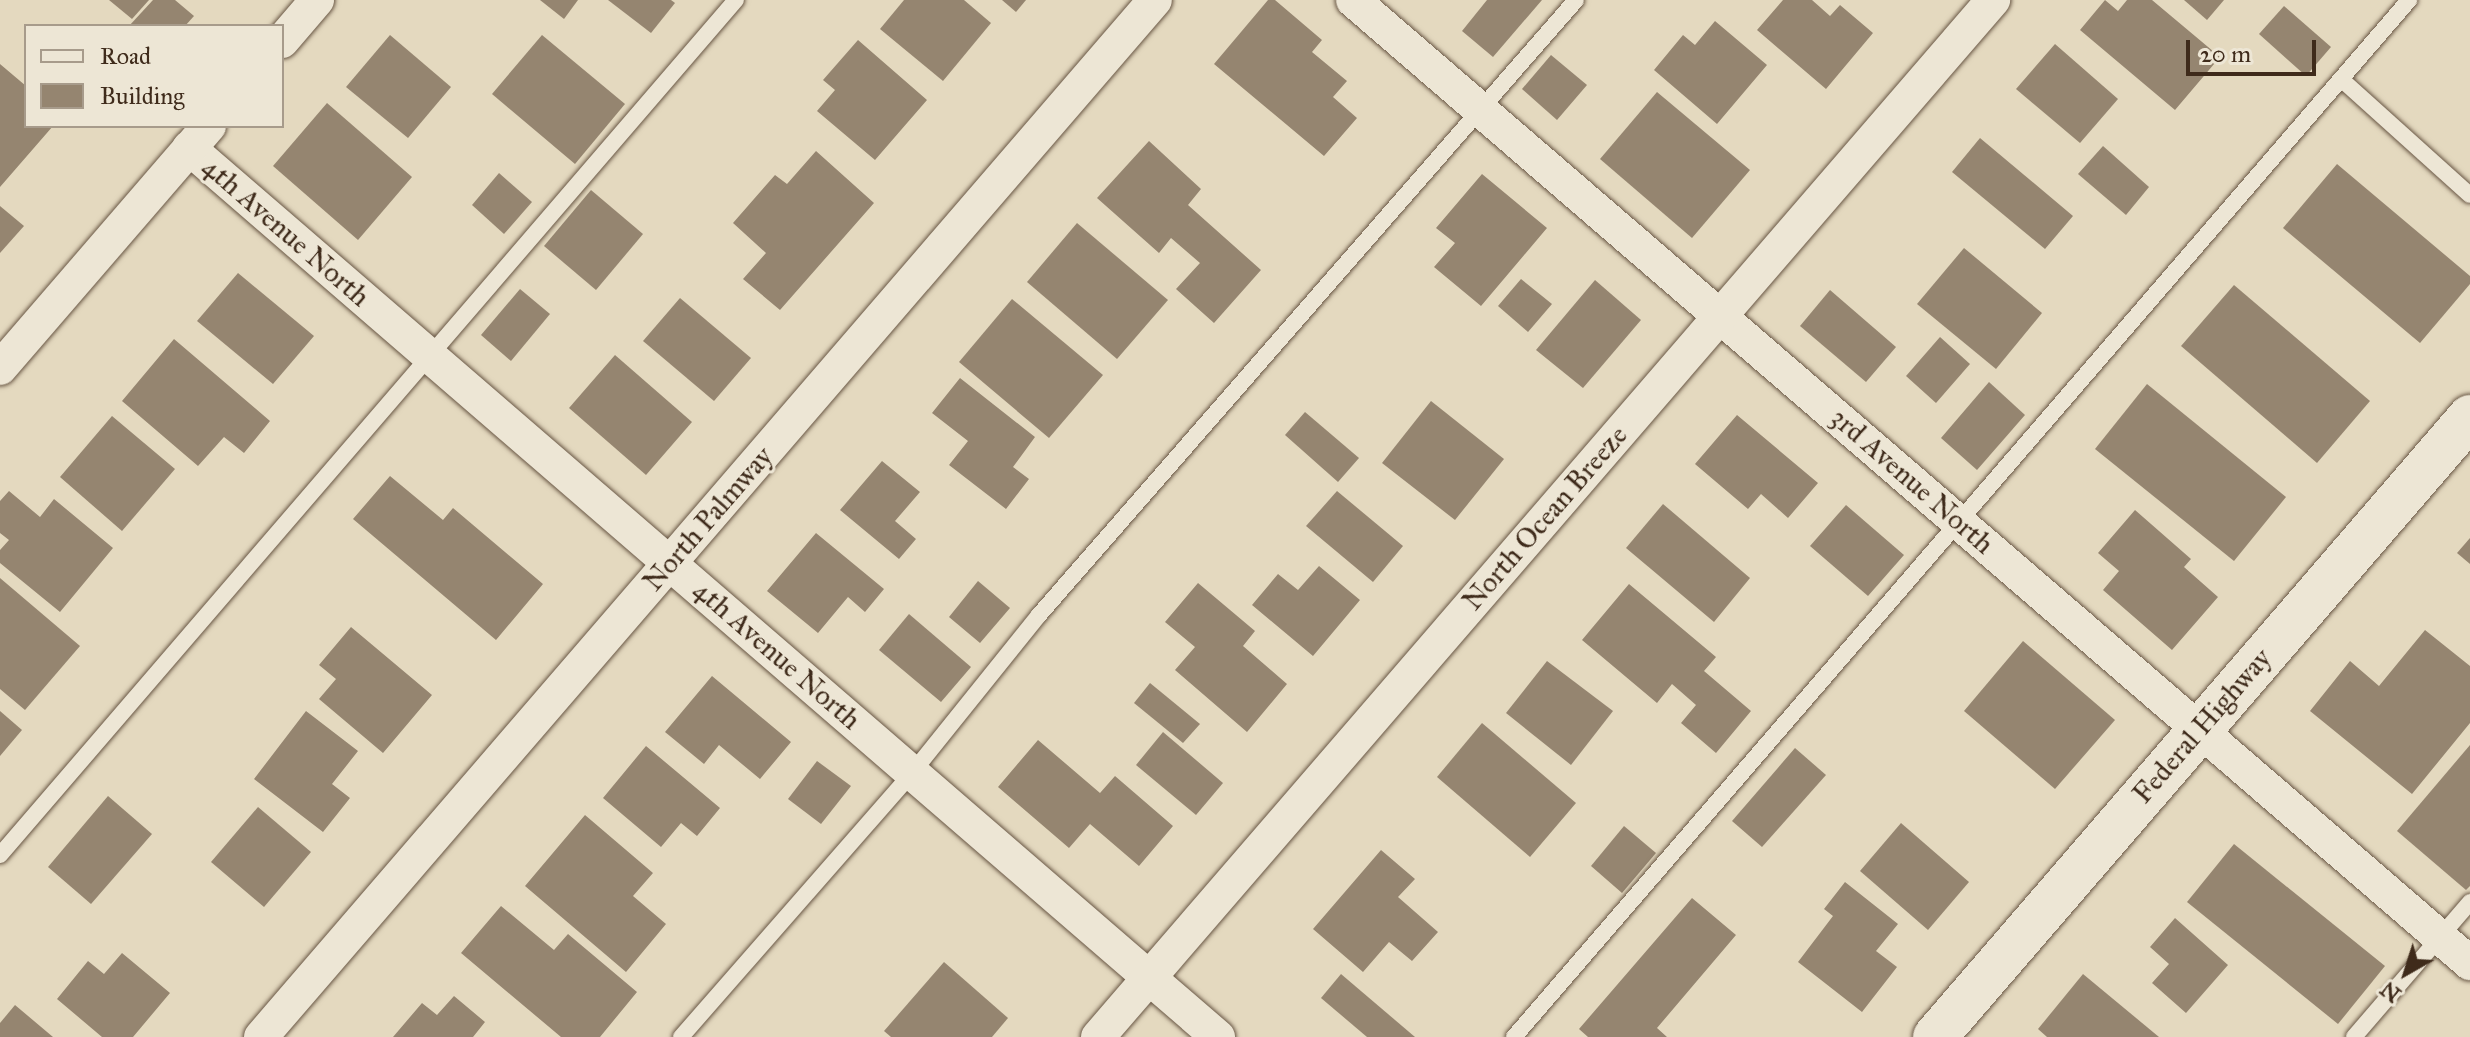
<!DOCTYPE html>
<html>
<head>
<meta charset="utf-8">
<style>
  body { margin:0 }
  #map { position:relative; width:2470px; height:1037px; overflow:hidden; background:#e4d9bf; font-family:"IM FELL Great Primer",serif }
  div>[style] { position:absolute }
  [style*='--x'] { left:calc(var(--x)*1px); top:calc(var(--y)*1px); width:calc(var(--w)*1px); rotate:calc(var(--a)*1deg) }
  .building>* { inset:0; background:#958570 }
  .roads { filter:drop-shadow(0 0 2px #685644) drop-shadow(0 0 2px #685644) }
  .lane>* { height:16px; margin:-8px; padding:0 8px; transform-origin:8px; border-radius:8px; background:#ede6d5 }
  .street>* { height:34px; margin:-17px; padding:0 17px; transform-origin:17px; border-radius:17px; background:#ede6d5 }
  .secondary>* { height:44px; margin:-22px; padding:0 22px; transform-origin:22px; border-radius:22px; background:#ede6d5 }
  span { translate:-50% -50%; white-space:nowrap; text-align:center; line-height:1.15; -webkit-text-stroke:6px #ede6d5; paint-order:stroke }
  .street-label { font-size:28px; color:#3f2b1b }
  .legend { position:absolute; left:24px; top:24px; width:260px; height:104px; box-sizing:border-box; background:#ede6d5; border:2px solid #a79b8b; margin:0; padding:10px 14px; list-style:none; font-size:24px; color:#3f2b1b }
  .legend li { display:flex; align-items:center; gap:16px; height:40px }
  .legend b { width:40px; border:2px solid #a79b8b }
  .north { position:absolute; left:2366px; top:933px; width:80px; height:80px; -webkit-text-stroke:6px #ede6d5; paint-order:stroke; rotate:219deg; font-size:22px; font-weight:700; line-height:32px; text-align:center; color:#3f2b1b }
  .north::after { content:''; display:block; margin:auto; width:28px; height:36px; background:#3f2b1b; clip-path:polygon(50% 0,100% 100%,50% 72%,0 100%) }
  .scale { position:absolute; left:2186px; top:40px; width:130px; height:36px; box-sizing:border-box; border:4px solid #3f2b1b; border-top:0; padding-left:10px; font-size:24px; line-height:28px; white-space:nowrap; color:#3f2b1b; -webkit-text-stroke:6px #ede6d5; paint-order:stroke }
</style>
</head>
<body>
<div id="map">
  <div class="building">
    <div style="clip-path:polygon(109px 0,149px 0,132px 19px)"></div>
    <div style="clip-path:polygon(153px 0,175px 0,194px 16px,185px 26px,129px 26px)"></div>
    <div style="clip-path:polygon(540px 0,578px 0,564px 19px)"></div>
    <div style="clip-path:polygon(608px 0,671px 0,675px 3px,651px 33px)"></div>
    <div style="clip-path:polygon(904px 0,964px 0,991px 23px,943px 81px,880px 29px)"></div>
    <div style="clip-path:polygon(1002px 0,1026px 0,1016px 12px)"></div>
    <div style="clip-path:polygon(1268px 0,1275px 0,1322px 40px,1312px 52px,1347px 81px,1333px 97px,1357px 118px,1324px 156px,1214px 64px)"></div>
    <div style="clip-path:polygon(1487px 0,1542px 0,1493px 57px,1462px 31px)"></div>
    <div style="clip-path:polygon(1783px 0,1812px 0,1830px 16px,1840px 5px,1873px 33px,1826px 89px,1757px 30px)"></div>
    <div style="clip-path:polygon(2105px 0,2118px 11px,2127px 0,2152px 0,2220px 57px,2175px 110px,2080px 30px)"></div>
    <div style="clip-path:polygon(2184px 0,2224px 0,2207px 20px)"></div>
    <div style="clip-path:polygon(2284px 6px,2331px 47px,2306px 76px,2259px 34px)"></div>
    <div style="clip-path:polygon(1715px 21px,1767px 65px,1717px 124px,1654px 70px,1683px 35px,1695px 45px)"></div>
    <div style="clip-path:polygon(390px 35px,451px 87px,408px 138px,346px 87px)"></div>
    <div style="clip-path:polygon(542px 35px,625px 104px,575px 164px,492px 94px)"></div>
    <div style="clip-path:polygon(858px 40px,927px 100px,875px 160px,817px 111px,835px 90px,823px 80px)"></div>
    <div style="clip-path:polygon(2055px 44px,2118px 99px,2080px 143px,2016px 89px)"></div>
    <div style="clip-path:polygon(1551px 55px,1587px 85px,1557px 120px,1522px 89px)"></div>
    <div style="clip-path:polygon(0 64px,26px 86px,26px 126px,53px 126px,0 187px)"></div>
    <div style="clip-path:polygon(1657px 92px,1750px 170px,1692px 238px,1600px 159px)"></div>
    <div style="clip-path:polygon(327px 103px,412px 177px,358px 240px,273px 166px)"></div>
    <div style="clip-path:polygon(1980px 138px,2073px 216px,2045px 249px,1952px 172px)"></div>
    <div style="clip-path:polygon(1149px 141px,1201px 189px,1188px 205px,1261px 270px,1214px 323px,1176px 289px,1200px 263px,1171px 238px,1159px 253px,1097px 198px)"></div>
    <div style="clip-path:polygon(2103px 146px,2149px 187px,2126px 215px,2078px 174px)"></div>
    <div style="clip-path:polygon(816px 151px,874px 203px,780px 310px,743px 279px,766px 253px,733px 223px,775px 175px,787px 184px)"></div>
    <div style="clip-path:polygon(2337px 164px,2470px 276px,2470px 284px,2420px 343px,2283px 228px)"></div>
    <div style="clip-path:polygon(499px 173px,532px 202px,504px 234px,472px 205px)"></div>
    <div style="clip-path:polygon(1482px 174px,1547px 228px,1481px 306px,1434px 267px,1455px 243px,1436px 228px)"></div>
    <div style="clip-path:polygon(591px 190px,643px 234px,596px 290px,544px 246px)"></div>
    <div style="clip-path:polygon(0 206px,24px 226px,0 253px)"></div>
    <div style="clip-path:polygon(1077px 223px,1168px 300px,1117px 359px,1027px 282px)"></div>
    <div style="clip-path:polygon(1964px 248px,2042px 313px,1996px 369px,1917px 304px)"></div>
    <div style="clip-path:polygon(238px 273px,314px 336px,273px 384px,197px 321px)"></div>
    <div style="clip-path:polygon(1521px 279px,1552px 304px,1528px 332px,1498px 306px)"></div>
    <div style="clip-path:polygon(1595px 280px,1641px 320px,1583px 388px,1536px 350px)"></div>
    <div style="clip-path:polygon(2234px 285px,2370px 401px,2317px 463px,2181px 346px)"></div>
    <div style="clip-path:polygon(520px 289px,550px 314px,511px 361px,481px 335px)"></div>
    <div style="clip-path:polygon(1830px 290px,1896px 347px,1866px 382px,1800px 326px)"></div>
    <div style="clip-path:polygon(680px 298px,751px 358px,714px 401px,643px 341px)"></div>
    <div style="clip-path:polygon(1012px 299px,1103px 375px,1049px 438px,959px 362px)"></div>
    <div style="clip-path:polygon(1940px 337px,1970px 364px,1936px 403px,1906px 376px)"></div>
    <div style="clip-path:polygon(174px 339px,270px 421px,244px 453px,224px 437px,198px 466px,122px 401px)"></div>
    <div style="clip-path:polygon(615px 355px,692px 422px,646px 475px,569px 408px)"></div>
    <div style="clip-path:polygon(960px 378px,1035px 437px,1013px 467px,1029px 479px,1006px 509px,949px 465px,968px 441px,932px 413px)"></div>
    <div style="clip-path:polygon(1989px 382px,2025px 415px,1977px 470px,1941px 438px)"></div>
    <div style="clip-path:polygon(2147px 384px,2286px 497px,2234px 561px,2095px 449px)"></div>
    <div style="clip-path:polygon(1431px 401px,1504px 459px,1455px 520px,1382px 463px)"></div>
    <div style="clip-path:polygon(1305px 412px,1359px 458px,1338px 482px,1285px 435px)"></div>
    <div style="clip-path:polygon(1737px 415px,1818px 483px,1788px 518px,1761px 494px,1748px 509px,1695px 464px)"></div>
    <div style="clip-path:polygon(112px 416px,175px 469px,122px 531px,60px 477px)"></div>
    <div style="clip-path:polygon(882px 461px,920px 492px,895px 521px,916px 539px,899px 559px,840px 510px)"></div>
    <div style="clip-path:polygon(390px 476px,443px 520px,453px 508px,543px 584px,496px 640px,353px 519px)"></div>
    <div style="clip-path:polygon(9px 491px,40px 517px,54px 499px,113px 548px,60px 612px,0 563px,0 550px,9px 540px,0 533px,0 501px)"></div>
    <div style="clip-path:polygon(1337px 491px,1403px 546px,1373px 582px,1306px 526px)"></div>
    <div style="clip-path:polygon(1663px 504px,1750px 578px,1714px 622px,1626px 548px)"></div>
    <div style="clip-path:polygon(1846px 505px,1904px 555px,1868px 596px,1810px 546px)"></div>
    <div style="clip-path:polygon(2135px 510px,2191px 559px,2184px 567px,2218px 597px,2172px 650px,2103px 590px,2119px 571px,2098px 553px)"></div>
    <div style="clip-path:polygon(816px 533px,884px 589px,865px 612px,848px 597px,818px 633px,767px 591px)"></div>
    <div style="clip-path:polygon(2470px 538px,2470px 564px,2457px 553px)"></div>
    <div style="clip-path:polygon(1319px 566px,1360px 600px,1313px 656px,1252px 605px,1278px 574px,1298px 590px)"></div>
    <div style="clip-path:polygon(0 578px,80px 646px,25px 710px,0 689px)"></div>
    <div style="clip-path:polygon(978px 581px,1010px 608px,980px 643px,949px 617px)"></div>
    <div style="clip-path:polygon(1198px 583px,1255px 631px,1243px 646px,1287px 684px,1247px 732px,1175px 670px,1195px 647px,1165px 622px)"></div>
    <div style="clip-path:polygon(1629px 584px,1716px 657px,1704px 671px,1751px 711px,1716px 753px,1681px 723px,1696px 705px,1672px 684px,1657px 703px,1582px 640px)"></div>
    <div style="clip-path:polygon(909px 614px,971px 667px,941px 702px,879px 650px)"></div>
    <div style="clip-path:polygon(351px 627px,432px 695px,383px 753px,319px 699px,336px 679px,319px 665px)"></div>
    <div style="clip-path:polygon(2425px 630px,2470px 666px,2470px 723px,2412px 794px,2310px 711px,2350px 661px,2379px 686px)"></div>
    <div style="clip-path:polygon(2023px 641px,2115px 720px,2055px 789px,1964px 711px)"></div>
    <div style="clip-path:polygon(1547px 661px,1613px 711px,1571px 765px,1506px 713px)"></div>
    <div style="clip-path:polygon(712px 676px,791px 742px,760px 779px,719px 745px,704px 764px,665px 732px)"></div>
    <div style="clip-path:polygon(1150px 683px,1200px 724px,1183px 743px,1134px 703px)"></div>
    <div style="clip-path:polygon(0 711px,22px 730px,0 756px)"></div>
    <div style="clip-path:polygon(306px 711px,358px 751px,332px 784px,350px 798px,323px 832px,254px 779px)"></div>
    <div style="clip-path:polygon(1482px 723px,1576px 803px,1530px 857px,1437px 777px)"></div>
    <div style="clip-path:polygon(1163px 732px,1223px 783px,1196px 815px,1136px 765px)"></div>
    <div style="clip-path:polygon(1038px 740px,1100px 793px,1115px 776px,1173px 826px,1139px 866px,1090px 824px,1069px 848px,998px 787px)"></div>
    <div style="clip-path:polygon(2470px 745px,2470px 886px,2466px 890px,2397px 831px)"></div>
    <div style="clip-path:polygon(646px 746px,720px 808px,697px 836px,681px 823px,661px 847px,603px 798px)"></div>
    <div style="clip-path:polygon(1795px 748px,1826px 775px,1762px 847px,1732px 821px)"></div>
    <div style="clip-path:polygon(817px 761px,851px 786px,821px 824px,788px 799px)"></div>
    <div style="clip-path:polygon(108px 796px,152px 834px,91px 904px,48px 867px)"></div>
    <div style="clip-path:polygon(258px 807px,311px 852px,264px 907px,211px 862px)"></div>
    <div style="clip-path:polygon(585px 815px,653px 873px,633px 896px,666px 924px,626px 972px,525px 886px)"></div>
    <div style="clip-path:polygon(1901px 823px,1969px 882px,1928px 930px,1860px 871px)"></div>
    <div style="clip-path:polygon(1624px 826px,1656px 853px,1622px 893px,1591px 866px)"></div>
    <div style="clip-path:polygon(2234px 844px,2385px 966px,2338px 1024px,2187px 902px)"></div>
    <div style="clip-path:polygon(1381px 850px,1415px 879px,1398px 897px,1438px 932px,1412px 961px,1389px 942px,1363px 972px,1313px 929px)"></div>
    <div style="clip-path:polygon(1845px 882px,1898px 924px,1876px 951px,1897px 967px,1862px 1012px,1798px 962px,1833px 916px,1824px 909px)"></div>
    <div style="clip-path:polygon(1692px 898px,1736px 935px,1657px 1028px,1667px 1037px,1588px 1037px,1579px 1029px)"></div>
    <div style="clip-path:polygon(501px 906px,554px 950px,568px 934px,637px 992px,600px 1037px,561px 1037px,461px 953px)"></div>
    <div style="clip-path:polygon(2175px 918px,2228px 965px,2186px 1013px,2152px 983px,2169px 964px,2150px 947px)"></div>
    <div style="clip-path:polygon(122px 953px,170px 993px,133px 1037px,102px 1037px,57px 999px,88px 961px,104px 974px)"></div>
    <div style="clip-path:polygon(944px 962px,1008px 1018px,992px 1037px,891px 1037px,884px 1031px)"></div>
    <div style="clip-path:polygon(1341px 974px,1415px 1037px,1367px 1037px,1321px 998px)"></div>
    <div style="clip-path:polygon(2083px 974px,2159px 1037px,2047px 1037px,2038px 1029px)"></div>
    <div style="clip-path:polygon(454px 996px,485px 1022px,473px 1037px,393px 1037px,422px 1003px,437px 1015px)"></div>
    <div style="clip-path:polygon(15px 1005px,53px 1037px,0 1037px,0 1023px)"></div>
  </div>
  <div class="roads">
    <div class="lane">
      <div style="--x:2341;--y:79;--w:173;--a:42"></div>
      <div style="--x:0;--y:855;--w:1128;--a:-49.28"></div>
      <div style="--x:681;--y:1037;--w:351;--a:-48.8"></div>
      <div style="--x:912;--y:773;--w:203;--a:-51.2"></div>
      <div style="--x:1039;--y:615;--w:816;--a:-48.87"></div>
      <div style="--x:1514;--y:1037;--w:1370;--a:-49.2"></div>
      <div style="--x:2354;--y:1037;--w:178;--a:-49.3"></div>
    </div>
    <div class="street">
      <div style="--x:1353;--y:0;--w:1475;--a:40.77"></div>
      <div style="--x:282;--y:41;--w:54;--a:-49.5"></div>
      <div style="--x:189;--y:148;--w:1360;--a:40.83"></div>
      <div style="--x:0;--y:368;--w:320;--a:-49.2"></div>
      <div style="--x:261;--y:1037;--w:1369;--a:-49.24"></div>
      <div style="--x:1098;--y:1037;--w:1370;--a:-49.2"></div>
    </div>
    <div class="secondary">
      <div style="--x:1935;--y:1037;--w:819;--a:-49.21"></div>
    </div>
  </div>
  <div class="street-label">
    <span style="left:286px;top:232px;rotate:41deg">4th Avenue North</span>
    <span style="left:1912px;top:481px;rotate:41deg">3rd Avenue North</span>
    <span style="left:1545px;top:518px;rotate:-49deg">North Ocean Breeze</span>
    <span style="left:708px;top:519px;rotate:-49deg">North Palmway</span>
    <span style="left:777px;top:655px;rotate:41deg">4th Avenue North</span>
    <span style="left:2202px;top:726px;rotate:-49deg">Federal Highway</span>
  </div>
  <ul class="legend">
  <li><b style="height:10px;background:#ede6d5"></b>Road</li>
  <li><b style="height:22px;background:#958570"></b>Building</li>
  </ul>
  <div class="north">N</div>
  <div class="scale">20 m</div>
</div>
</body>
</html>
